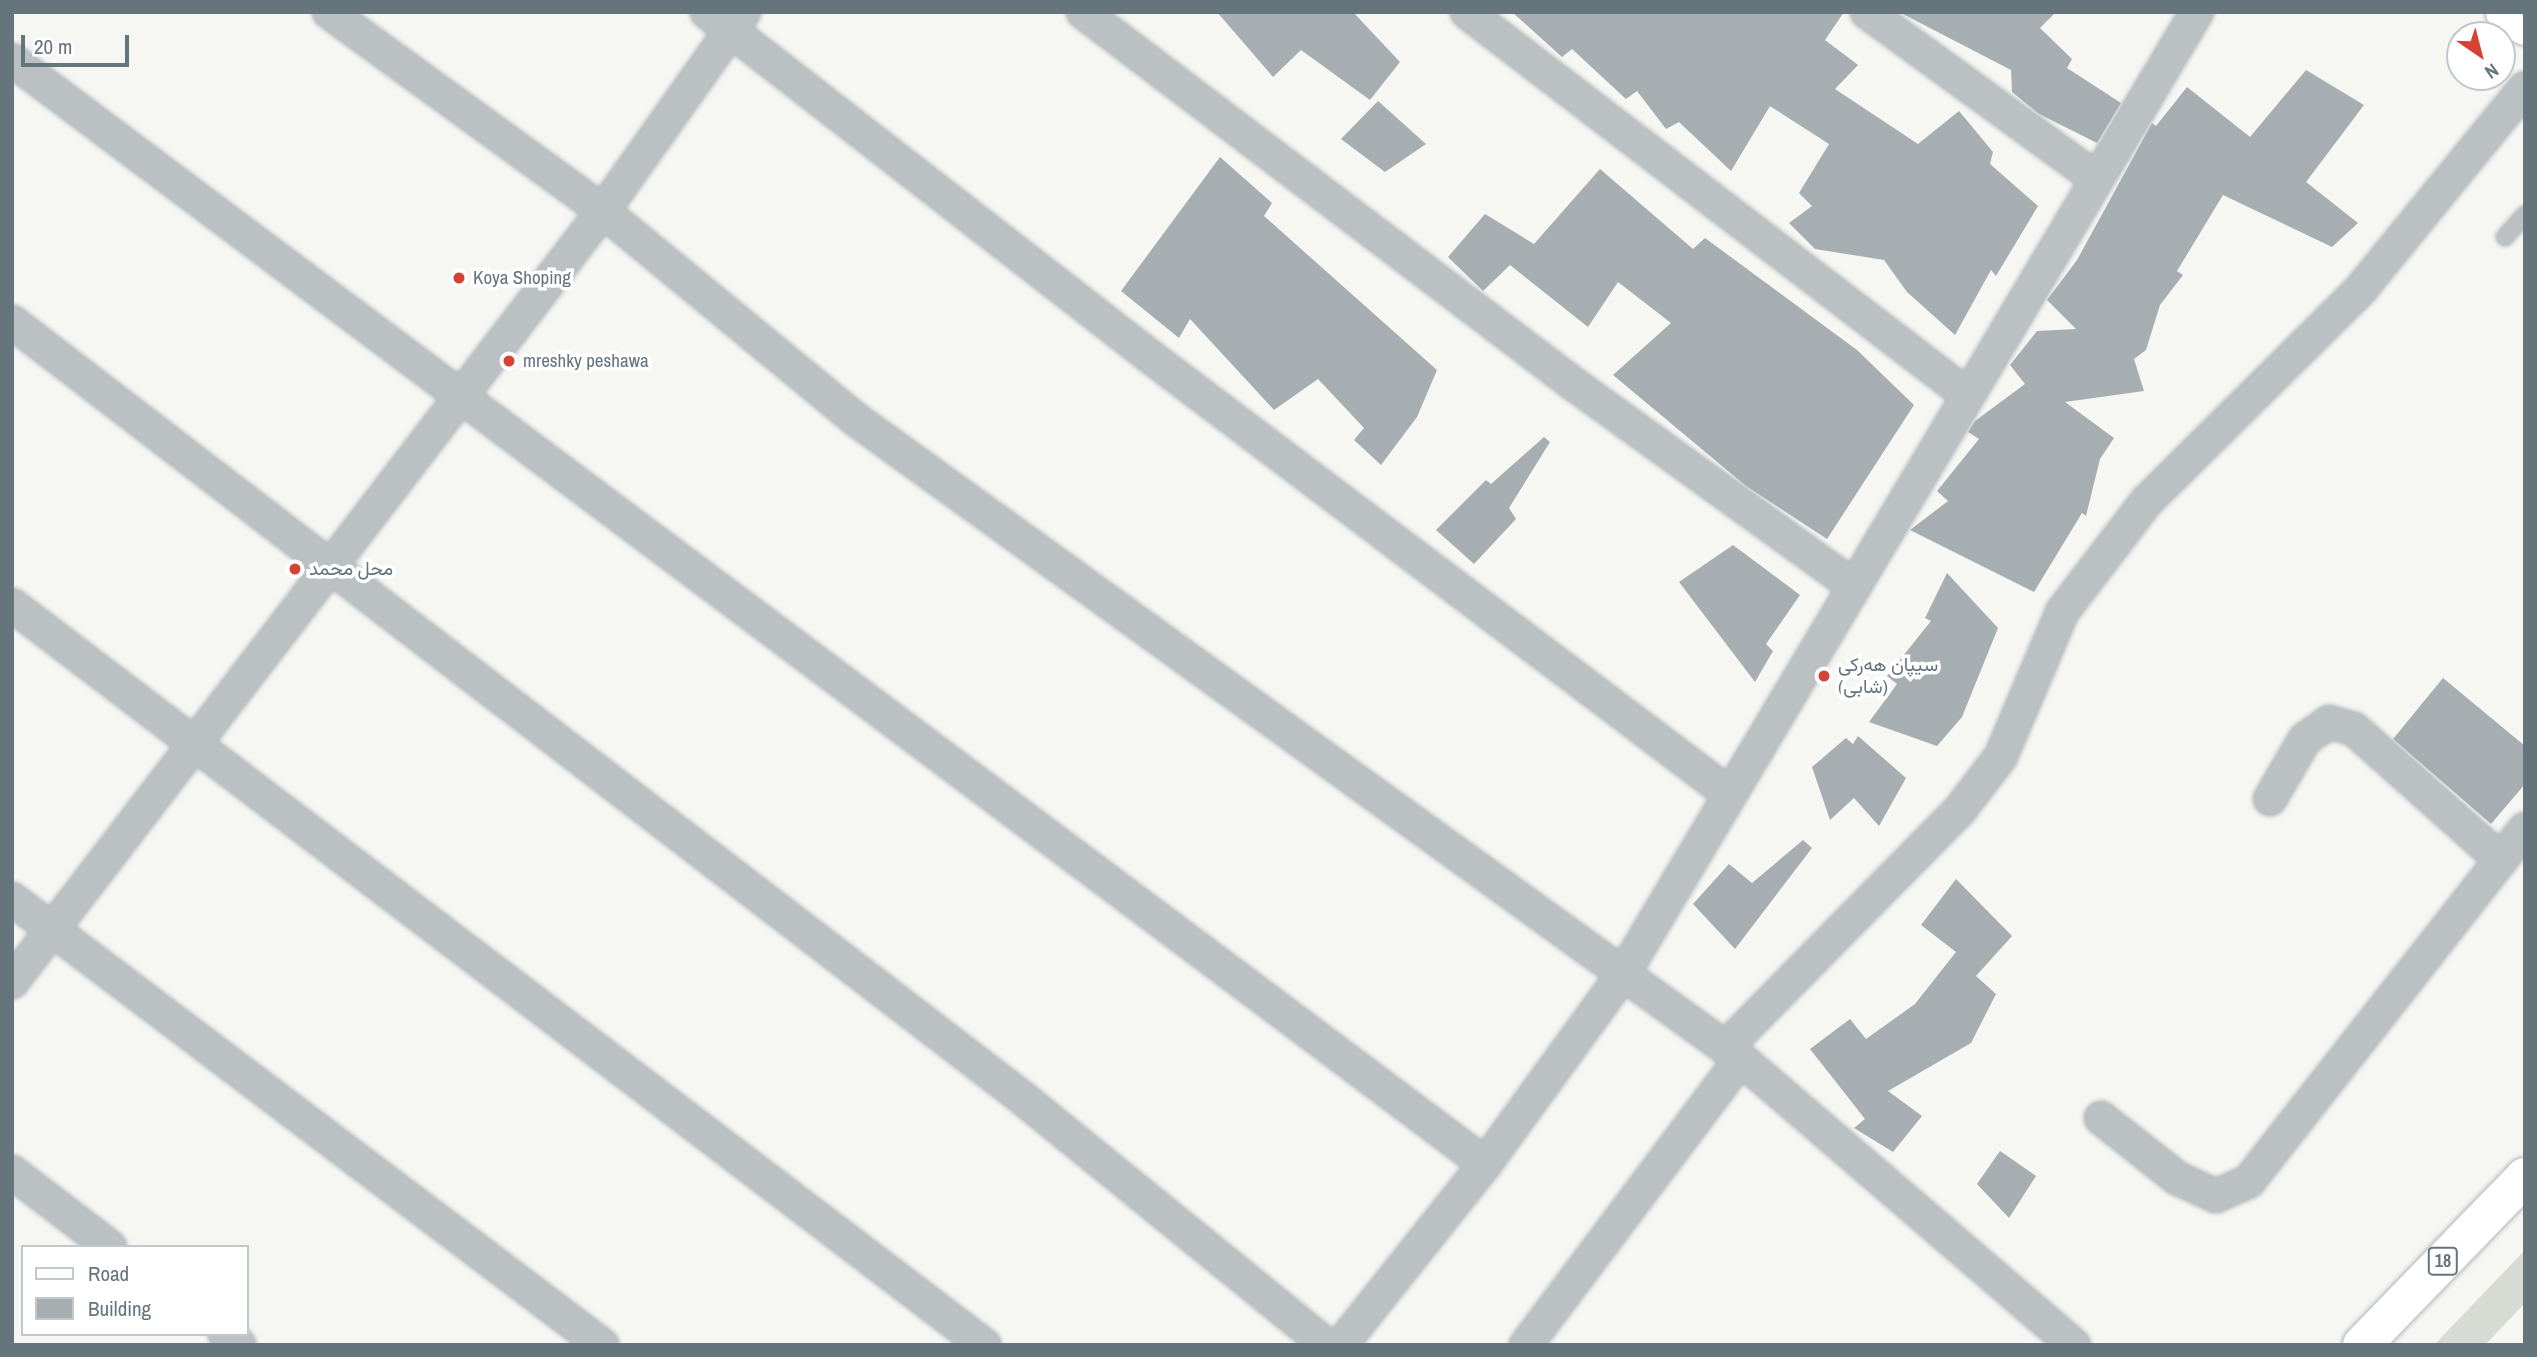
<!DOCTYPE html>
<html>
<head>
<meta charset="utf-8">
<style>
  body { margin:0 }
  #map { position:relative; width:2537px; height:1357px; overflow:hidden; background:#f6f6f3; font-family:"Archivo Narrow",Vazirmatn,sans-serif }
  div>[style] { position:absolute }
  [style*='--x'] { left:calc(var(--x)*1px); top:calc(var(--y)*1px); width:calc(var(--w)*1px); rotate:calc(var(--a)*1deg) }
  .green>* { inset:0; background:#d7dbd3 }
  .building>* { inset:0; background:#a6aeb2 }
  .roads { filter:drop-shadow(0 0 2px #b0b7ba) drop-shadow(0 0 2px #b0b7ba) }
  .lane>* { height:16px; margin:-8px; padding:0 8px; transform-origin:8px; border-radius:8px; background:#bbc1c3 }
  .street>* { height:32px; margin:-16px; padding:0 16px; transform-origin:16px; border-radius:16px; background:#bbc1c3 }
  .secondary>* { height:38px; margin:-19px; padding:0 19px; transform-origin:19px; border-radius:19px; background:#fff }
  .highway>* { height:38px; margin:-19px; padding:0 19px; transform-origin:19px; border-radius:19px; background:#fff }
  .dots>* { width:19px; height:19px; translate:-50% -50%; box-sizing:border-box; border:4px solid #fff; border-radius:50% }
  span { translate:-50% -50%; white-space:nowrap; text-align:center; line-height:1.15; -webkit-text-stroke:7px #fff; paint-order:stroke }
  .shield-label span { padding:2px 5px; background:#fff; border:2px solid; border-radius:5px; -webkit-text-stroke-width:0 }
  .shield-label { font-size:18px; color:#64757c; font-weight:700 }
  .poi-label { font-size:19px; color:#64757c }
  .left { translate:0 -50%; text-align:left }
  .frame { position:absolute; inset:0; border:14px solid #64757c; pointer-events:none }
  .legend { position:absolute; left:21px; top:1245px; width:228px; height:91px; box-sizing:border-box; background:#fff; border:2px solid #c1c8cb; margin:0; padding:9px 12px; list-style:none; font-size:21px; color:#64757c }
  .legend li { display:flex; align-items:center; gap:14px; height:35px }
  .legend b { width:35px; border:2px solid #c1c8cb }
  .north { position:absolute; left:2446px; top:21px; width:70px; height:70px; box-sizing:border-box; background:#fff; border:2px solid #c1c8cb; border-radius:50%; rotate:145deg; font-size:19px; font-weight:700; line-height:28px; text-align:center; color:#64757c }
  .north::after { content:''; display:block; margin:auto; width:24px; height:32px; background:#d54334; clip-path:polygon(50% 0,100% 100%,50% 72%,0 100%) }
  .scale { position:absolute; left:21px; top:35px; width:108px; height:32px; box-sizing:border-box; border:4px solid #64757c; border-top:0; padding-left:9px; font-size:21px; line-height:24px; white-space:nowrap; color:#64757c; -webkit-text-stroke:5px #fff; paint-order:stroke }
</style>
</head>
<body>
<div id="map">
  <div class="green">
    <div style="clip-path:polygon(2525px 1250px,2525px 1303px,2485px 1345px,2434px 1345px)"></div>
  </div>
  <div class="building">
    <div style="clip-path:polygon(1217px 12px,1353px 12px,1400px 62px,1370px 100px,1301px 50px,1273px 77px)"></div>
    <div style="clip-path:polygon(1512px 12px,1844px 12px,1825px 40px,1858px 65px,1835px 89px,1918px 144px,1959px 111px,1993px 152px,1990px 164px,2038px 206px,1996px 276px,1991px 270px,1955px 335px,1907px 292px,1884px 260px,1815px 249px,1789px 223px,1812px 206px,1799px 193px,1829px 144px,1770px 106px,1731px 171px,1679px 122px,1666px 129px,1637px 91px,1626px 99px,1572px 49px,1562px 57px)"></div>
    <div style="clip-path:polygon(1899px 12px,2056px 12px,2040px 28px,2072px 59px,2067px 68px,2121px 103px,2097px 143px,2039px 114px,2012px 92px,2011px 70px)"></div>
    <div style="clip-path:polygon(2306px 70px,2364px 105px,2306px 182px,2358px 223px,2332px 247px,2223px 195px,2177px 271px,2183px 275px,2160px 305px,2146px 350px,2134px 359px,2144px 391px,2065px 402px,2114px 438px,2100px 459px,2086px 516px,2082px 513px,2034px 592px,1910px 530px,1948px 501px,1937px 491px,1979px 439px,1968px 432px,1975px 421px,2025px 384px,2010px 365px,2037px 331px,2076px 329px,2047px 300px,2077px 260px,2152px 123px,2156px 126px,2187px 87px,2250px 137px)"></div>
    <div style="clip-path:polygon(1378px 101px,1426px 144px,1385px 172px,1341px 139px)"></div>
    <div style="clip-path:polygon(1220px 157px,1272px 203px,1264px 216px,1437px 370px,1417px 417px,1381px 465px,1354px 440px,1364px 428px,1318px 379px,1274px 410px,1190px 319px,1179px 338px,1121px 291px)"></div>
    <div style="clip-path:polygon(1600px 169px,1693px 249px,1705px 238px,1857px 350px,1914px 405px,1827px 539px,1746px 486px,1613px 375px,1671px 323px,1618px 282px,1588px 327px,1510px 265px,1483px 291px,1448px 257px,1485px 214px,1534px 244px)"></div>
    <div style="clip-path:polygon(1544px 437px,1550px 442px,1509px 508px,1516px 519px,1474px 564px,1436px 530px,1486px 480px,1491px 484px)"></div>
    <div style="clip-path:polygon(1733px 545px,1800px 595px,1766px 644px,1773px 651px,1755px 682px,1679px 582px)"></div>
    <div style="clip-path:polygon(1947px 573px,1998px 628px,1962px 717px,1937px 746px,1869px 722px,1897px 684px,1887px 676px,1931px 621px,1925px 618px)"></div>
    <div style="clip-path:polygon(2443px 678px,2525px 746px,2525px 784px,2491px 824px,2393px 739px)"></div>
    <div style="clip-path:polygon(1858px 736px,1906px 778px,1879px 826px,1854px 798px,1830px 820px,1812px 767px,1846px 738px,1853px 744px)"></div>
    <div style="clip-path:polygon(1803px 840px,1812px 848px,1735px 949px,1693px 904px,1729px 864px,1752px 883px)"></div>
    <div style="clip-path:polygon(1956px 879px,2012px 936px,1976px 976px,1996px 994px,1971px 1043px,1888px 1091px,1922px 1116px,1893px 1152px,1854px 1128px,1865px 1119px,1810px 1049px,1850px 1019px,1866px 1039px,1915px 1004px,1956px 952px,1921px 925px)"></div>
    <div style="clip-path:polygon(2000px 1151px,2036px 1176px,2009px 1218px,1977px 1184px)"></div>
  </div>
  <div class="roads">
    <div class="lane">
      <div style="--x:2505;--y:237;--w:30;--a:-48"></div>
    </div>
    <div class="street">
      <div style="--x:329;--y:12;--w:339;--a:36"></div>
      <div style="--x:603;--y:211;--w:330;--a:39.5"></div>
      <div style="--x:858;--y:421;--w:1089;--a:35.85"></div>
      <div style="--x:1741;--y:1059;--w:439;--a:40.7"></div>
      <div style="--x:707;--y:12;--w:564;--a:37.87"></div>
      <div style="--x:1152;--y:358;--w:722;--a:37.06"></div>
      <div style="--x:1083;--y:12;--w:617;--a:37.17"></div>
      <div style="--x:1575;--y:385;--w:342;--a:35.8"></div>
      <div style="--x:1467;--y:12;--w:628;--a:37.44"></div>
      <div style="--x:1867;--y:12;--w:284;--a:36"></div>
      <div style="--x:12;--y:60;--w:1841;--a:36.85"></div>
      <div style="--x:12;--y:322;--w:1277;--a:37.52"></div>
      <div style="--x:1025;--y:1100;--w:389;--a:39.1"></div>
      <div style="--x:12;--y:605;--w:1222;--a:37.28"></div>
      <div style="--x:2270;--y:799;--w:69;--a:-59.7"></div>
      <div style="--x:2305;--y:739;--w:29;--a:-35"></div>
      <div style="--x:2329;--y:722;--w:26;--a:16"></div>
      <div style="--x:2354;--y:729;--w:197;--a:41.7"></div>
      <div style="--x:12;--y:899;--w:740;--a:37.09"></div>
      <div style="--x:12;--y:982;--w:971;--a:-52.53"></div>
      <div style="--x:603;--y:211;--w:244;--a:-54.7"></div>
      <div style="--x:1726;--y:1047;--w:332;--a:-45.4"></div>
      <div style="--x:1959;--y:811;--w:69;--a:-52.6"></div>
      <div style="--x:2001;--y:756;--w:156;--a:-67"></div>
      <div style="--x:2062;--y:612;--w:140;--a:-52.6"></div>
      <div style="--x:2147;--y:501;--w:301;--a:-44.7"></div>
      <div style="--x:2361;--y:289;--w:259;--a:-50.8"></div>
      <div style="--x:2101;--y:1118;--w:97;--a:38.3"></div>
      <div style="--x:2177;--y:1178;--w:43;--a:24.8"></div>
      <div style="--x:2216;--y:1196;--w:36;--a:-24"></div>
      <div style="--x:2249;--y:1181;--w:447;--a:-51.9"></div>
      <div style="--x:12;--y:1172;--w:123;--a:37.4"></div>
      <div style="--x:225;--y:1334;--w:18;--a:38"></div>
      <div style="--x:1341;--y:1345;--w:231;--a:-51.5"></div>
      <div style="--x:1485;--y:1164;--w:238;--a:-54"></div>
      <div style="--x:1625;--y:971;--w:1117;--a:-59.19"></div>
      <div style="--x:1526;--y:1345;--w:358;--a:-53.1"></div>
    </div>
    <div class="secondary">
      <div style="--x:2505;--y:12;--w:24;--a:35"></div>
    </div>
    <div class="highway">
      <div style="--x:2362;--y:1345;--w:234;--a:-45.9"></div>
    </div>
  </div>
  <div class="dots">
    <div style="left:459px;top:278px;background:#d54334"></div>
    <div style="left:509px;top:361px;background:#d54334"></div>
    <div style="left:295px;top:569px;background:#d54334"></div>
    <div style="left:1824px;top:676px;background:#d54334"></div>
  </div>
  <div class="shield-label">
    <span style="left:2443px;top:1261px">18</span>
  </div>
  <div class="poi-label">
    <span class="left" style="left:473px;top:278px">Koya Shoping</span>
    <span class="left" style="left:523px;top:361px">mreshky peshawa</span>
    <span class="left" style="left:309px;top:569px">محل محمد</span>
    <span class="left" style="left:1838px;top:676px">سیپان هەرکی<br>(شابی)</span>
  </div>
  <div class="frame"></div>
  <ul class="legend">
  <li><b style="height:9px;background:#fff"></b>Road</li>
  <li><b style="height:19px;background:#a6aeb2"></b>Building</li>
  </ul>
  <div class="north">N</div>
  <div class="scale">20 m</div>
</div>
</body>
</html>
